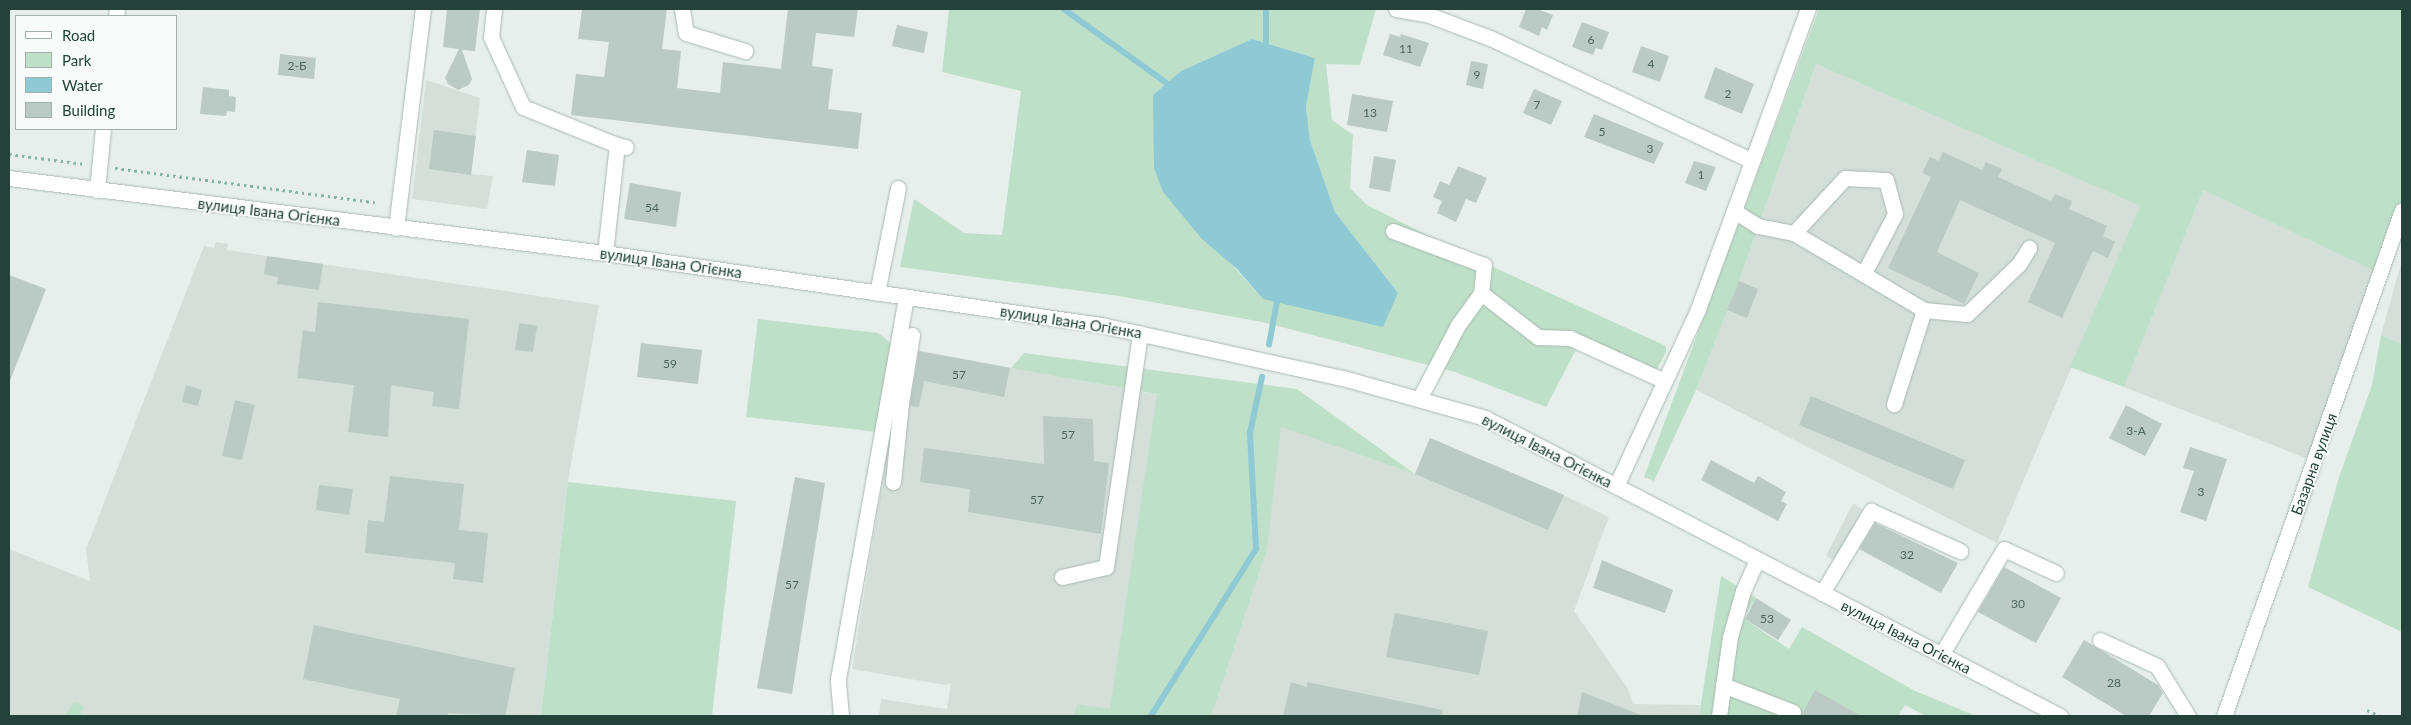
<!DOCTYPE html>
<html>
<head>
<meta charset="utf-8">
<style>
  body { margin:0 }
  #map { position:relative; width:2411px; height:725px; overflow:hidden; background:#e6efeb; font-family:Lato,sans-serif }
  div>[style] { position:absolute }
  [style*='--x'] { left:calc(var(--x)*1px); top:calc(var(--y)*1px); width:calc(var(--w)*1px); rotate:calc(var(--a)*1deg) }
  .built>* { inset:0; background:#d4dfda }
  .green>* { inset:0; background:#bfe0c8 }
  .water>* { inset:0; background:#8ec9d4 }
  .stream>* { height:5.5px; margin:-2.75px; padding:0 2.75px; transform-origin:2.75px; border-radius:2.75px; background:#8ec9d4 }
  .building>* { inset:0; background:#bbcac4 }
  .path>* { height:3px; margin-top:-1.5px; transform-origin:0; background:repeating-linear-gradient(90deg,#86b3a5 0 2.5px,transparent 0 6.5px) }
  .roads { filter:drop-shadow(0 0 1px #a8b8b2) drop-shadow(0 0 1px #a8b8b2) }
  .minor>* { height:15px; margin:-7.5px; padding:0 7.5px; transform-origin:7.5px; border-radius:7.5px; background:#fff }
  span { translate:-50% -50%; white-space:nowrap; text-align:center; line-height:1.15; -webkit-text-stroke:4px #f7fbf9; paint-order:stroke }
  .number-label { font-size:12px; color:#4a645c }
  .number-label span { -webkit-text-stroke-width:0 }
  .street-label { font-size:15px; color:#24423a }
  .frame { position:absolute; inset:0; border:10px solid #24423a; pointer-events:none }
  .legend { position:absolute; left:15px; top:15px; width:162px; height:115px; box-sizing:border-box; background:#f7fbf9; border:1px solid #a3b1ad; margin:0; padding:6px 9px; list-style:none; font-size:15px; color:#24423a }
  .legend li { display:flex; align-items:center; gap:10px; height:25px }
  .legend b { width:25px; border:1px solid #a3b1ad }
</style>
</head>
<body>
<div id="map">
  <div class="built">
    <div style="clip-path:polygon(1816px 64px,2140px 206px,1997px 543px,1696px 390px,1739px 281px)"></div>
    <div style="clip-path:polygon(426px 80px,480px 98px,471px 174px,493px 176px,487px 209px,412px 199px)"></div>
    <div style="clip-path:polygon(2203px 190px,2381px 274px,2311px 460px,2124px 387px)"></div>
    <div style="clip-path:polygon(216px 242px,228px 244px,227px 250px,599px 305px,568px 481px,541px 716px,80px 716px,84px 706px,74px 702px,64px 716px,9px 716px,9px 549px,90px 581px,86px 549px,204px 246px,214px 248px)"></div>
    <div style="clip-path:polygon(2402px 260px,2402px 344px,2381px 335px)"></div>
    <div style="clip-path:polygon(904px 348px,1231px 408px,1415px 474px,1430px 438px,1563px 495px,1609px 517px,1574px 611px,1628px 689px,1633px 704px,1700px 705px,1699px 716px,879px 716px,881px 699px,947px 709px,951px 683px,945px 685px,852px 669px)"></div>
    <div style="clip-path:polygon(1853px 503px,1862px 509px,1837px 563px,1826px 556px)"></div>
  </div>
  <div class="green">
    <div style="clip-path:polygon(evenodd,949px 9px,1376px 9px,1360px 65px,1326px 64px,1332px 120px,1353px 135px,1350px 188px,1367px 205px,1469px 256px,1666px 346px,1666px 352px,1655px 373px,1581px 340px,1546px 407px,1455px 372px,1262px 322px,1119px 296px,900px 267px,914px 199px,964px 233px,1002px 235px,1021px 91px,942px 72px,949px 9px,1252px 39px,1315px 58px,1306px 107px,1310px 140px,1335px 212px,1398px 293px,1263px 299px,1225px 257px,1153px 95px,1181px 71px,1252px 39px)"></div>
    <div style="clip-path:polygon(1819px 9px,2402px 9px,2402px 210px,2381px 274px,2203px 190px,2124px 387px,2070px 367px,2140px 206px,1816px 64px,1739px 281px,1696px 390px,1654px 481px,1644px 477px)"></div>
    <div style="clip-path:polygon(758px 319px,878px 333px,886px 339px,892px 346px,878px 432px,746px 417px)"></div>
    <div style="clip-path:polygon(2381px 335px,2402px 344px,2402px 632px,2308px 587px,2339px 477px,2372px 385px)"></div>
    <div style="clip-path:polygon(1024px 353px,1297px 389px,1415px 474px,1281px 427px,1267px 549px,1211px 716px,1074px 716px,1077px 704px,1110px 709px,1157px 394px,1011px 368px)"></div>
    <div style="clip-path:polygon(568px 482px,736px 501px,712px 716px,541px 716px)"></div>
    <div style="clip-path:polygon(1721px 576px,1756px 598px,1743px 618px,1789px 649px,1802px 627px,1915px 691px,1976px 716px,1926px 716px,1905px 705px,1898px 716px,1699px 716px)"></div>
    <div style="clip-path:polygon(74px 702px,84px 706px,80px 716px,64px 716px)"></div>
  </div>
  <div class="water">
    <div style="clip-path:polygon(1252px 39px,1315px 58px,1306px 107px,1310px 140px,1335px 212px,1398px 293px,1383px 327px,1263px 299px,1237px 269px,1202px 239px,1163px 192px,1154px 168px,1153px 95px,1181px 71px)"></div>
  </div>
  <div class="stream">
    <div style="--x:1064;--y:9;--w:127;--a:35.7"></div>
    <div style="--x:1266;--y:43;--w:34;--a:-90"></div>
    <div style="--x:1269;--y:345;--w:44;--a:-79.5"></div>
    <div style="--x:1151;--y:716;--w:197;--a:-57.8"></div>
    <div style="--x:1256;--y:549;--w:116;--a:-93"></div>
    <div style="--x:1250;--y:433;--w:57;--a:-77.9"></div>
  </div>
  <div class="building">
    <div style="clip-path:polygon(447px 9px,480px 9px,475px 51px,462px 50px,472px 79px,469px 85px,458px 90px,448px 84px,445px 78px,459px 49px,443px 47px)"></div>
    <div style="clip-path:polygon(582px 9px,667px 9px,662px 49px,681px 51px,677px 88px,720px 93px,723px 62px,781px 69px,788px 9px,858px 9px,854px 37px,816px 33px,812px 66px,833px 69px,828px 109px,862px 113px,858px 149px,571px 115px,576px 74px,604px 77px,609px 42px,578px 39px)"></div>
    <div style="clip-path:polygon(1526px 9px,1537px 9px,1553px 15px,1547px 30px,1542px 27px,1539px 36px,1519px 27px)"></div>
    <div style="clip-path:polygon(1582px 22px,1609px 32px,1602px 50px,1596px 48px,1593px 55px,1572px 47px)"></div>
    <div style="clip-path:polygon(897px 25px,928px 32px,924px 53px,892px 46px)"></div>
    <div style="clip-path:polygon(1390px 34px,1400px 37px,1401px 34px,1429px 43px,1420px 67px,1383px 55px)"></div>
    <div style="clip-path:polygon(1641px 46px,1669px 56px,1660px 82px,1632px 72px)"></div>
    <div style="clip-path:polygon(280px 54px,316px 58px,314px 79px,278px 75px)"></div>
    <div style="clip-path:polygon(1471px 61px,1488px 64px,1483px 89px,1466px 85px)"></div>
    <div style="clip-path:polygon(1715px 67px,1754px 84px,1742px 114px,1704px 98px)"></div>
    <div style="clip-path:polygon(203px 87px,229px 90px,229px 96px,236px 97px,235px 112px,227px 111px,226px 116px,200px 114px)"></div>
    <div style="clip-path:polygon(1534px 89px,1562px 101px,1551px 125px,1523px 113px)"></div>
    <div style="clip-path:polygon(1352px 94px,1393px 101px,1387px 132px,1347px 125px)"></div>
    <div style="clip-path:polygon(1594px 114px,1664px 143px,1654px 164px,1584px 137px)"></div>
    <div style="clip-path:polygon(434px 130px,476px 136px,471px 175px,429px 169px)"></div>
    <div style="clip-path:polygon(527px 150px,559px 155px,555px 186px,522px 182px)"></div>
    <div style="clip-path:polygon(1943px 152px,1982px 170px,1986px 162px,2002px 169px,1998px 177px,2051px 201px,2055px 194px,2072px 201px,2069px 209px,2107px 226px,2103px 236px,2115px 242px,2108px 258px,2093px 251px,2062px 318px,2028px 302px,2055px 243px,1960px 200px,1937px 252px,1979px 273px,1964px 304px,1888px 268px,1931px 177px,1922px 173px,1930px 157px,1939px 161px)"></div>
    <div style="clip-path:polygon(1374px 156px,1396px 160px,1390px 192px,1369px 188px)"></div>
    <div style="clip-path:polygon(1694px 161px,1716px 167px,1706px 191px,1685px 183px)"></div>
    <div style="clip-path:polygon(1458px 166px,1487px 178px,1476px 203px,1466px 199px,1456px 222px,1437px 213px,1442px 201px,1433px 197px,1440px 181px,1449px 185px)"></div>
    <div style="clip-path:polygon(630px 183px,681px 192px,676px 227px,624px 219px)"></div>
    <div style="clip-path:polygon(267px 256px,323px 264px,319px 290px,277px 284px,278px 277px,264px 274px)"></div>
    <div style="clip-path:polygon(9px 275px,46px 289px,10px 381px,9px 381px)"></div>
    <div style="clip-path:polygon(1739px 281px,1758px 289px,1747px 318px,1727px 310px)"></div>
    <div style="clip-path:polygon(318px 302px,469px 319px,459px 409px,432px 406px,434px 392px,391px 385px,388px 437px,348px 432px,354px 385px,297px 378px,303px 330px,315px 332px)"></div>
    <div style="clip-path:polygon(519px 323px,537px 326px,533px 352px,515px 350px)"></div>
    <div style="clip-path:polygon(641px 343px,702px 350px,698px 384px,637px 377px)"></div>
    <div style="clip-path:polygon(919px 351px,1010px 368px,1004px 397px,924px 381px,919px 407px,910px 406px)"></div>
    <div style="clip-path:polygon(186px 385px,202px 390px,198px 406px,182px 402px)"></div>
    <div style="clip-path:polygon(1811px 396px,1965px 460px,1953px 489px,1799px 425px)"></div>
    <div style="clip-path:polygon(235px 400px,255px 405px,242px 460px,222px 456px)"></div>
    <div style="clip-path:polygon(2126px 405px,2162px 424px,2145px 456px,2109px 438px)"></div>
    <div style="clip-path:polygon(1043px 416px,1093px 419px,1094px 461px,1109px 463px,1101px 534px,968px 512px,970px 489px,920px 482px,924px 448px,1044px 464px)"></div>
    <div style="clip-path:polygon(1430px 438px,1564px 495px,1548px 530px,1415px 474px)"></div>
    <div style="clip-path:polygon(2190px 447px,2227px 459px,2206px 521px,2180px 512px,2194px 471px,2183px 468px)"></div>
    <div style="clip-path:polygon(1711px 460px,1754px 483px,1758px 476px,1786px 492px,1781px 501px,1787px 504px,1778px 521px,1701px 480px)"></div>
    <div style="clip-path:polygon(390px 476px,464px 484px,459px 530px,488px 533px,483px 583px,453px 579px,455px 563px,365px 553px,368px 520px,384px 522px)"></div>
    <div style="clip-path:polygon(795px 477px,825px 483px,792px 694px,757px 688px)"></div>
    <div style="clip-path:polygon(319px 485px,353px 489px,349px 515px,316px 510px)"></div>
    <div style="clip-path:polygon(1875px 523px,1958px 563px,1941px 593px,1859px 549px)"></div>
    <div style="clip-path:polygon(1602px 560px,1673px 590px,1665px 613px,1593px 588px)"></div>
    <div style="clip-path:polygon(2004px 567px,2061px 598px,2036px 643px,1978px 612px)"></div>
    <div style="clip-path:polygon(1756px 598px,1791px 620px,1778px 640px,1745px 619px)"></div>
    <div style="clip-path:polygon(1395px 613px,1488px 631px,1479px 675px,1386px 657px)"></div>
    <div style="clip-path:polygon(314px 625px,515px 668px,505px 716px,448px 713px,448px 716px,396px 716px,400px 699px,303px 679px)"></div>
    <div style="clip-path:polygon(2084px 640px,2158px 685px,2163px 693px,2149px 716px,2126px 716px,2062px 677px)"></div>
    <div style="clip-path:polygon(1291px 682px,1307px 687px,1307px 682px,1443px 710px,1442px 716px,1283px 716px)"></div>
    <div style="clip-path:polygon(1815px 690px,1861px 716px,1801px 716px)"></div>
    <div style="clip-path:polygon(1582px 692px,1641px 715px,1640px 716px,1577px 716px)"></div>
  </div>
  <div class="path">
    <div style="--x:9;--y:154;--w:76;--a:7.6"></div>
    <div style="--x:115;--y:168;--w:262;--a:7.5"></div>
    <div style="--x:2367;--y:710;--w:14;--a:25"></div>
  </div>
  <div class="roads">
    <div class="minor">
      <div style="--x:494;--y:9;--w:28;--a:96"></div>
      <div style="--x:491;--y:37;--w:77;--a:65.4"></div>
      <div style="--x:523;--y:107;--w:101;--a:22"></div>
      <div style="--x:682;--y:9;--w:24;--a:81"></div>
      <div style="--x:686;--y:33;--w:62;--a:17"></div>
      <div style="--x:1396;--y:9;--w:34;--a:10"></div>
      <div style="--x:1429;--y:15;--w:65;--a:20.7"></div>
      <div style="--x:1490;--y:38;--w:288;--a:25.1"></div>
      <div style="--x:116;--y:16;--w:7;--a:-82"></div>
      <div style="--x:9;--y:178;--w:601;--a:7.17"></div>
      <div style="--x:605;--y:253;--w:501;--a:8.26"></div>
      <div style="--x:1101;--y:325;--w:248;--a:12.4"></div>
      <div style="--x:1343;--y:378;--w:148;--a:15.7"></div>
      <div style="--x:1485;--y:418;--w:648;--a:27.4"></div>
      <div style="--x:97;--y:190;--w:61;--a:-84.4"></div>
      <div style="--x:1734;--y:211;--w:28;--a:32"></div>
      <div style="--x:1758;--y:226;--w:37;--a:11"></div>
      <div style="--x:1794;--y:233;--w:151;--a:30.6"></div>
      <div style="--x:1924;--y:310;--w:99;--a:107.7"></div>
      <div style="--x:396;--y:228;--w:221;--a:-83"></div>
      <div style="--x:1393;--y:231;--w:97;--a:20.5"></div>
      <div style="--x:1484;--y:265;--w:28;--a:96"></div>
      <div style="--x:1481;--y:293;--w:72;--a:37.7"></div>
      <div style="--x:1538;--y:337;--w:32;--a:2"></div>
      <div style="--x:1570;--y:338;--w:104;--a:24.4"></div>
      <div style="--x:1794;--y:233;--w:75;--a:-47.2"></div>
      <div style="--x:1845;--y:178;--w:41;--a:2.8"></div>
      <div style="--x:1886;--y:180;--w:35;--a:75"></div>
      <div style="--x:1895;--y:214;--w:67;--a:117.7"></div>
      <div style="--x:605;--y:253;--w:109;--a:-83.7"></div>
      <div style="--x:617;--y:145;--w:9;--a:13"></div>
      <div style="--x:877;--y:293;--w:107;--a:-78.7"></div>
      <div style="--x:1924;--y:310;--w:43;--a:5.3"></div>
      <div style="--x:1967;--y:314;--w:72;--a:-43.9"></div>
      <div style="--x:2019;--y:264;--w:19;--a:-58"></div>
      <div style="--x:1419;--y:399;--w:84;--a:-62.2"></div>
      <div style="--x:1458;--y:325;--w:39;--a:-54"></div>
      <div style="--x:893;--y:482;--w:79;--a:-84.2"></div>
      <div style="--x:901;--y:403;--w:69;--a:-80.8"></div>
      <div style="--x:1616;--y:486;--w:195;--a:-65.1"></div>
      <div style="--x:1698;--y:309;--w:320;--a:-69.9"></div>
      <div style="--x:1062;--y:577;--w:45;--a:-12.8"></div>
      <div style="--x:1106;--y:567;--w:236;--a:-81.7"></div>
      <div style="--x:1822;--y:593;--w:96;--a:-59.1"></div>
      <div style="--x:1871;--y:511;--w:98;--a:24.2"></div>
      <div style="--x:2100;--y:640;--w:63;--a:24.5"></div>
      <div style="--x:2157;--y:666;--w:59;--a:58.2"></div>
      <div style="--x:1941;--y:655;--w:123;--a:-59.3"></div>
      <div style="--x:2004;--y:549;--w:57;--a:24.8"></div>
      <div style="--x:1723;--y:685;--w:75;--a:21.1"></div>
      <div style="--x:841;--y:716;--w:37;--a:-95"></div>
      <div style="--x:838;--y:679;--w:388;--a:-79.9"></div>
      <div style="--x:1719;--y:716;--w:80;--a:-82.1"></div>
      <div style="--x:1730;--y:637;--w:48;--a:-74.2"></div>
      <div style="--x:1743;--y:591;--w:34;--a:-66"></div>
      <div style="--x:2224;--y:716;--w:536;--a:-70.62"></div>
    </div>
  </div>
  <div class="number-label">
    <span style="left:1591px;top:40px">6</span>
    <span style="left:1406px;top:49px">11</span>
    <span style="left:1651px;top:64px">4</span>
    <span style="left:297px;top:66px">2-Б</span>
    <span style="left:1477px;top:75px">9</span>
    <span style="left:1728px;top:94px">2</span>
    <span style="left:1537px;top:105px">7</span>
    <span style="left:1370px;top:113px">13</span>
    <span style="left:1602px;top:132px">5</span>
    <span style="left:1650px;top:149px">3</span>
    <span style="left:1701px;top:175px">1</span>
    <span style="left:652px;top:208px">54</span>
    <span style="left:670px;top:364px">59</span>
    <span style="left:959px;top:375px">57</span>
    <span style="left:2136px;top:431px">3-А</span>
    <span style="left:1068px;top:435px">57</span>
    <span style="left:2201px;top:492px">3</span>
    <span style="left:1037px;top:500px">57</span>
    <span style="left:1907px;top:555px">32</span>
    <span style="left:792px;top:585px">57</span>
    <span style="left:2018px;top:604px">30</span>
    <span style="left:1767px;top:619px">53</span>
    <span style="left:2114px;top:683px">28</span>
  </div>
  <div class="street-label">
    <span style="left:269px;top:212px;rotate:7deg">вулиця Івана Огієнка</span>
    <span style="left:671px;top:263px;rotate:8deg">вулиця Івана Огієнка</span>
    <span style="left:1071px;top:322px;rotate:9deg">вулиця Івана Огієнка</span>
    <span style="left:1547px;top:451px;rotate:27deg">вулиця Івана Огієнка</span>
    <span style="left:2314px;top:464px;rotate:-70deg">Базарна вулиця</span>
    <span style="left:1906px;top:637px;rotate:27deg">вулиця Івана Огієнка</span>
  </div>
  <div class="frame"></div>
  <ul class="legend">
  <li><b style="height:6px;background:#fff"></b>Road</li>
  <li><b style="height:14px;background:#bfe0c8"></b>Park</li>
  <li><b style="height:14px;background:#8ec9d4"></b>Water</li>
  <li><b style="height:14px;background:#bbcac4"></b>Building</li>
  </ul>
</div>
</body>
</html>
